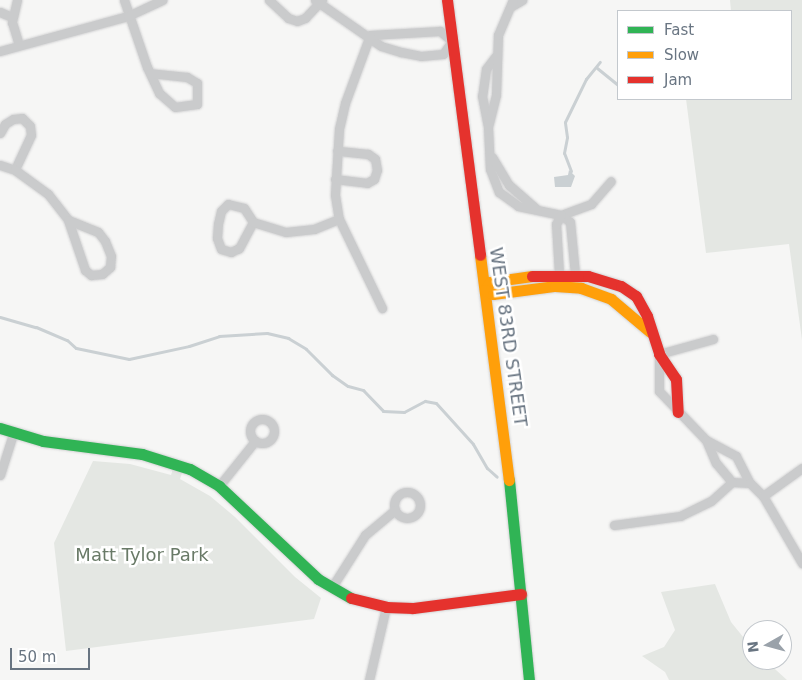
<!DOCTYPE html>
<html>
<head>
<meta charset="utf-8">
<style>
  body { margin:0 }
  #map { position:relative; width:802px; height:680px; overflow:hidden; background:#f6f6f5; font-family:"DejaVu Sans",sans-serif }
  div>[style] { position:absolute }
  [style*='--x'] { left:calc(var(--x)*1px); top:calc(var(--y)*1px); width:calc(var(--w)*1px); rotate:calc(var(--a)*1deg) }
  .green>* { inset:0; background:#e4e7e3 }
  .water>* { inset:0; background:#cad0d3 }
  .stream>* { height:3px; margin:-1.5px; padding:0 1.5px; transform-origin:1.5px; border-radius:1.5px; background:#cad0d3 }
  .roads { filter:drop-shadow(0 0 1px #d2d2d3) drop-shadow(0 0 1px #d2d2d3) }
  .street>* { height:9px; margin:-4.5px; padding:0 4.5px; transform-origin:4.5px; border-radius:4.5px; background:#cacbcc }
  .street>.ring { margin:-4.5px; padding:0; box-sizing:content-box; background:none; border:9px solid #cacbcc; border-radius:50% }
  .fast>* { height:11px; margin:-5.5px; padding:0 5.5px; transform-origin:5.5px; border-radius:5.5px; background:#30b455 }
  .slow>* { height:11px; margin:-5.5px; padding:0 5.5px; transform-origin:5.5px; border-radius:5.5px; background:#ff9f0a }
  .jam>* { height:11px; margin:-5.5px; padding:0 5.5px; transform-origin:5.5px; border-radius:5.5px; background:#e5322d }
  span { translate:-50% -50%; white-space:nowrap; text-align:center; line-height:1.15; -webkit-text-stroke:5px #fff; paint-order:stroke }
  .street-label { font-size:18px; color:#697582 }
  .park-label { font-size:18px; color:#697a67 }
  .legend { position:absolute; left:617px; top:10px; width:175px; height:90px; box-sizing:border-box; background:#fff; border:1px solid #c3c8cd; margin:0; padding:6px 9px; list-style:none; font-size:15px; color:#697582 }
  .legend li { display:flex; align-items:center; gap:10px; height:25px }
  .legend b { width:25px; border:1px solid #c3c8cd }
  .north { position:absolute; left:742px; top:620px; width:50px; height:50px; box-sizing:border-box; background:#fff; border:1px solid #c3c8cd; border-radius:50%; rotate:263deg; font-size:14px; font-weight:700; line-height:20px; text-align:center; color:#697582 }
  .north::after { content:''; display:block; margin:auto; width:18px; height:22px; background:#9aa2aa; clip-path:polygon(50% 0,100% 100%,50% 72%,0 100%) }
  .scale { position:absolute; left:10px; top:648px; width:80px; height:22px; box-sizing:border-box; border:2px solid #697582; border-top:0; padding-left:6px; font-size:15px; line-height:18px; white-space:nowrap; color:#697582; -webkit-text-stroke:4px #fff; paint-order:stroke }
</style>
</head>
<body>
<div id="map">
  <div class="green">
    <div style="clip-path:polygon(730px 0,802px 0,802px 340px,789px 244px,706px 253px,686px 99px,791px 99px,791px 11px,731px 11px)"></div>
    <div style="clip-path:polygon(93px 461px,130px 464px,171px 475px,173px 469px,182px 473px,180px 479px,210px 496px,235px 517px,295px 577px,321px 598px,314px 619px,66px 651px,54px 543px)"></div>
    <div style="clip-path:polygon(715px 584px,731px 622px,752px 648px,752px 660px,765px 660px,787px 680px,669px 680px,665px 672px,642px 656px,664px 647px,675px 630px,661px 592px)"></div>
  </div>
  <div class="water">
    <div style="clip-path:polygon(569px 170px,575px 176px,571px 187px,555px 187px,554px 177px,568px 175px)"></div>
  </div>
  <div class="stream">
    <div style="--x:597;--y:68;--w:27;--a:39"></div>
    <div style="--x:571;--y:171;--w:19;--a:-111"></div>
    <div style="--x:564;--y:153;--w:16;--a:-79"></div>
    <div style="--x:567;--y:137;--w:15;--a:-98"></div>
    <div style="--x:565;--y:122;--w:48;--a:-64"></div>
    <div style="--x:586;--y:79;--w:22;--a:-51"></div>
    <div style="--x:0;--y:317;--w:37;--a:16"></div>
    <div style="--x:36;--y:327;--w:34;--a:23"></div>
    <div style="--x:67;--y:340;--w:12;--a:42"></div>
    <div style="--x:76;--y:348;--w:54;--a:11.7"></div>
    <div style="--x:129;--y:359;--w:61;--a:-12.2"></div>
    <div style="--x:189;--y:346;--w:32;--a:-18"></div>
    <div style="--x:219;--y:336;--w:48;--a:-3.6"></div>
    <div style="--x:267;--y:333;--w:22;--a:13"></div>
    <div style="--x:288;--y:338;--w:21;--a:31"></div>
    <div style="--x:306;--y:349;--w:37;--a:45"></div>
    <div style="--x:332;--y:375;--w:19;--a:35"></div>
    <div style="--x:348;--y:386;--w:16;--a:15"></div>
    <div style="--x:363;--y:390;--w:29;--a:46"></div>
    <div style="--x:383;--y:411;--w:21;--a:3"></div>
    <div style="--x:404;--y:412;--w:24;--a:-28"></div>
    <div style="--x:425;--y:401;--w:11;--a:10"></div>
    <div style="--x:436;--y:403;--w:55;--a:47.9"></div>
    <div style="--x:473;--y:444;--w:28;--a:60"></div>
    <div style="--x:487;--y:468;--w:13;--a:42"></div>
  </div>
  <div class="roads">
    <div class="street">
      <div style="--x:17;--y:0;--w:23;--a:103"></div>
      <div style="--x:12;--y:22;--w:24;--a:73"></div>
      <div style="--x:124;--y:0;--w:71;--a:71.1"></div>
      <div style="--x:147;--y:67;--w:29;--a:65"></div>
      <div style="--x:159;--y:93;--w:21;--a:41"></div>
      <div style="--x:175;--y:107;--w:22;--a:-8"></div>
      <div style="--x:197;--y:104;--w:21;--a:-90"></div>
      <div style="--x:197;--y:83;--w:12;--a:-149"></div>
      <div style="--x:187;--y:77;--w:37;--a:-174"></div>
      <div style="--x:269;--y:0;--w:26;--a:43"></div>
      <div style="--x:288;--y:18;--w:9;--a:18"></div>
      <div style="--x:297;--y:21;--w:9;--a:-21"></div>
      <div style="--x:305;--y:18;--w:25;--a:-47"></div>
      <div style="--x:315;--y:0;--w:80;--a:34.9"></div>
      <div style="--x:381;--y:46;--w:21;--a:17"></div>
      <div style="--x:401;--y:52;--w:20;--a:11"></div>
      <div style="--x:421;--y:56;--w:22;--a:-5"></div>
      <div style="--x:443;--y:54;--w:16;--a:-55"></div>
      <div style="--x:452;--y:41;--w:16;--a:-140"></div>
      <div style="--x:440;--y:31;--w:70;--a:176.7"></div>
      <div style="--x:512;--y:6;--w:12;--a:-31"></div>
      <div style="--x:0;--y:12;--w:13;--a:23"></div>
      <div style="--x:370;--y:35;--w:72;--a:110.2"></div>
      <div style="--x:345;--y:103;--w:27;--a:103"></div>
      <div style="--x:339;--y:129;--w:66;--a:93.5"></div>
      <div style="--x:335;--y:195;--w:24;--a:81"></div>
      <div style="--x:339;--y:219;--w:99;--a:64.2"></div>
      <div style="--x:0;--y:51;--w:133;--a:-15.3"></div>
      <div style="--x:128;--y:16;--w:38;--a:-25"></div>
      <div style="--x:495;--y:57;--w:15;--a:127"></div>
      <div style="--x:486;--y:69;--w:27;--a:98"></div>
      <div style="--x:482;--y:96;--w:32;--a:79"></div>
      <div style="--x:488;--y:127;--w:42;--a:87.3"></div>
      <div style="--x:490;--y:169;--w:25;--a:69"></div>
      <div style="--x:499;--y:192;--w:24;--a:36"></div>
      <div style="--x:518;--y:206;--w:44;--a:11.8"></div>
      <div style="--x:561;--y:215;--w:32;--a:-20"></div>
      <div style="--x:591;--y:204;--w:30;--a:-49"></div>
      <div style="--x:488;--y:127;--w:33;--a:-76"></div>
      <div style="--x:496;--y:95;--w:60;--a:-88.1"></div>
      <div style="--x:498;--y:35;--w:38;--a:-67"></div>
      <div style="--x:0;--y:133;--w:10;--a:-61"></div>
      <div style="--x:5;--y:124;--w:9;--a:-32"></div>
      <div style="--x:13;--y:119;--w:9;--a:-6"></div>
      <div style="--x:22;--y:118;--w:11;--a:45"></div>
      <div style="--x:30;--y:126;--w:9;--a:84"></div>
      <div style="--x:31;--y:135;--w:38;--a:115"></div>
      <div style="--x:492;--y:157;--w:33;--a:59"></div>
      <div style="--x:509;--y:185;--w:37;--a:41"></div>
      <div style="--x:0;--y:165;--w:16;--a:18"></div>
      <div style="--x:15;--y:170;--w:41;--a:36"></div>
      <div style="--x:48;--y:194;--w:33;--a:52"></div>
      <div style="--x:68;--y:220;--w:53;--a:71.2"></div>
      <div style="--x:85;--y:270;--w:8;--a:40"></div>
      <div style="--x:91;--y:275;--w:11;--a:-5"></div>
      <div style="--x:102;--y:274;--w:11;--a:-41"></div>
      <div style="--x:110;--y:267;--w:11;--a:-85"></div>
      <div style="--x:111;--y:256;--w:16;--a:-112"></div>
      <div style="--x:105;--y:241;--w:11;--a:-128"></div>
      <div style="--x:98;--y:232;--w:32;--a:-158"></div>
      <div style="--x:335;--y:179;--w:32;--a:7"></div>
      <div style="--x:367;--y:183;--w:8;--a:-30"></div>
      <div style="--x:374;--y:179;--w:9;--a:-72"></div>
      <div style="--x:377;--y:170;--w:11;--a:-100"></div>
      <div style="--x:375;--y:159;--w:9;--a:-144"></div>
      <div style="--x:368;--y:154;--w:31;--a:-174"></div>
      <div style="--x:561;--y:215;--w:11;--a:38"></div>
      <div style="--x:570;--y:222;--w:52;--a:84.5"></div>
      <div style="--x:575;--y:274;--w:15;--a:127"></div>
      <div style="--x:566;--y:286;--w:14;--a:-120"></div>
      <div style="--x:559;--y:274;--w:50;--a:-93.4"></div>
      <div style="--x:556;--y:224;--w:10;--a:-61"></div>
      <div style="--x:253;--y:222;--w:30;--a:118"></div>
      <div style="--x:239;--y:248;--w:9;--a:153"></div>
      <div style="--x:231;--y:252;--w:10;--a:-163"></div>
      <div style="--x:221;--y:249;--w:12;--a:-110"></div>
      <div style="--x:217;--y:238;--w:14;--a:-86"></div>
      <div style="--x:218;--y:224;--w:13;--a:-77"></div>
      <div style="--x:221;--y:211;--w:10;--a:-45"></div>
      <div style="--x:228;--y:204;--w:16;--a:14"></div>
      <div style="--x:244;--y:208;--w:17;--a:57"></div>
      <div style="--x:253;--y:222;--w:34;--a:17"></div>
      <div style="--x:286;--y:232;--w:28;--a:-6"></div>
      <div style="--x:314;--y:229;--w:27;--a:-22"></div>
      <div style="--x:713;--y:339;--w:56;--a:164.5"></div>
      <div style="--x:659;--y:354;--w:37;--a:90"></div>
      <div style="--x:659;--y:391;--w:68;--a:46.2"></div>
      <div style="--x:706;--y:440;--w:25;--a:67"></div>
      <div style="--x:716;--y:463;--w:25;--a:50"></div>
      <div class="ring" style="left:250px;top:419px;width:15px;height:15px"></div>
      <div style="--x:706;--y:440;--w:34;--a:28"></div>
      <div style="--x:736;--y:456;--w:30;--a:63"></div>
      <div style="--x:0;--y:475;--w:43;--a:-72.4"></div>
      <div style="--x:732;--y:482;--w:18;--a:3"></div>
      <div style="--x:750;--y:483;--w:18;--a:45"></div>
      <div style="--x:763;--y:496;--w:78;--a:59.8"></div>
      <div style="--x:219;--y:486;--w:58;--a:-51.3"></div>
      <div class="ring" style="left:394px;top:492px;width:17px;height:17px"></div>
      <div style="--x:763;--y:496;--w:48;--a:-35.7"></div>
      <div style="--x:614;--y:525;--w:67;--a:-7.8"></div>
      <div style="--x:680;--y:516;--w:34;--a:-26"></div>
      <div style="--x:711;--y:501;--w:28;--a:-42"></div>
      <div style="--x:332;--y:587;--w:62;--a:-57.6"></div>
      <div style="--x:365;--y:535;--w:39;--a:-40"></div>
      <div style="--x:369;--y:680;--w:75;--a:-76.9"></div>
    </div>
    <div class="fast">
      <div style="--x:0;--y:428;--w:45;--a:16.8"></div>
      <div style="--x:43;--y:441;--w:100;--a:7.5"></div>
      <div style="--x:142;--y:454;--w:50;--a:17.4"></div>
      <div style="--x:190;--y:469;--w:34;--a:30"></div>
      <div style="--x:219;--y:486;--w:136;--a:43.2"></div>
      <div style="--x:318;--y:579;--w:38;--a:30"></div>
      <div style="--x:509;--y:480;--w:201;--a:84.3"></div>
    </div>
    <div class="slow">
      <div style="--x:480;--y:255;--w:227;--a:82.7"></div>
      <div style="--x:532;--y:276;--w:42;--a:171.9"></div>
      <div style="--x:490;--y:282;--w:9;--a:122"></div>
      <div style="--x:485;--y:290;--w:9;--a:27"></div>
      <div style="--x:493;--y:294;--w:63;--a:-7.4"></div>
      <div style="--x:555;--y:286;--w:26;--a:4"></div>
      <div style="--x:581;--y:288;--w:32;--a:20"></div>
      <div style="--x:611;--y:299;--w:51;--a:40.2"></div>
    </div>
    <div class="jam">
      <div style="--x:447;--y:0;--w:257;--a:82.6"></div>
      <div style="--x:532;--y:276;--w:56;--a:0"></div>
      <div style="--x:588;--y:276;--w:34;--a:17"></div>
      <div style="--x:621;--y:286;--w:18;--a:34"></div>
      <div style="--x:636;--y:296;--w:23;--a:61"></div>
      <div style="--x:647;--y:316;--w:40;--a:72"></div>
      <div style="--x:659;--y:354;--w:30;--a:56"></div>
      <div style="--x:676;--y:379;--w:33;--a:87"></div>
      <div style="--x:351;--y:598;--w:36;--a:14"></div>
      <div style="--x:386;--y:607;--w:27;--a:2"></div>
      <div style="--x:413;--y:608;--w:109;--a:-7.4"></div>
    </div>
  </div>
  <div class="street-label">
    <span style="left:508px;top:337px;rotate:82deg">WEST 83RD STREET</span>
  </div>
  <div class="park-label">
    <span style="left:142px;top:555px">Matt Tylor Park</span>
  </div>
  <ul class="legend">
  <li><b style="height:6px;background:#30b455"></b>Fast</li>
  <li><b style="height:6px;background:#ff9f0a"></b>Slow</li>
  <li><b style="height:6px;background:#e5322d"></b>Jam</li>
  </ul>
  <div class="north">N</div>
  <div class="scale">50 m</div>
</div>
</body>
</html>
